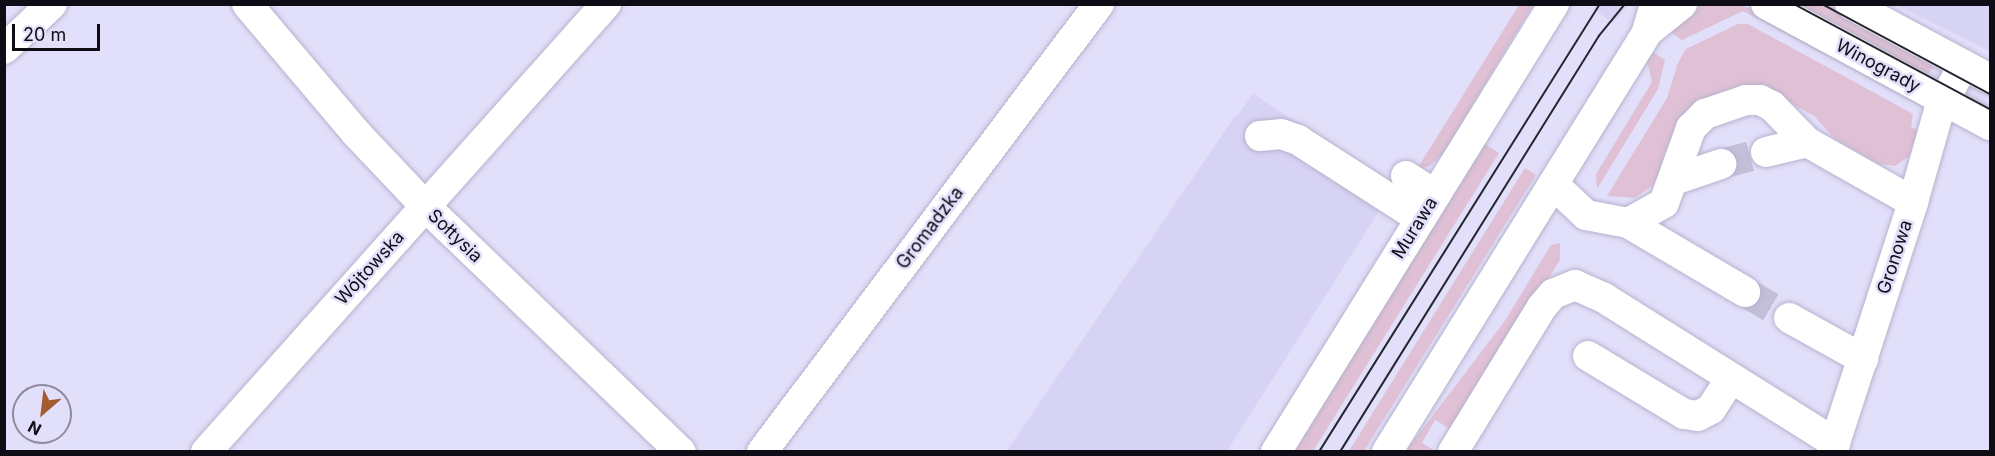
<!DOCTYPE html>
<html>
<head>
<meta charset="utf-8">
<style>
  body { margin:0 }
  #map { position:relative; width:1995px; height:456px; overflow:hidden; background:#e2dffa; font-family:Inter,sans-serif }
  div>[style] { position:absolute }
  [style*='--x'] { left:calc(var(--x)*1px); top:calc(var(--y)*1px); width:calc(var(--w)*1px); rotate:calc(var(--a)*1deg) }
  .built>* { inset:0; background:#d7d3f4 }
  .green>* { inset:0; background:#e0c0d5 }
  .minor-tunnel>* { height:30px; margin-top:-15px; transform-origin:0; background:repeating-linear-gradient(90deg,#c2bfd8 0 30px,transparent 0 45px) }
  .roads { filter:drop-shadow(0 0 2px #b6b3cd) drop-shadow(0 0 2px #b6b3cd) }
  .minor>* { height:30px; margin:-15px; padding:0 15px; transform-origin:15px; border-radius:15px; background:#fff }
  .tram>* { height:1.5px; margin:-0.75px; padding:0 0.75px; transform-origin:0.75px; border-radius:0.75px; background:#272530 }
  span { translate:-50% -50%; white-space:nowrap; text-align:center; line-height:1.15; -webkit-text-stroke:5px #e2dffa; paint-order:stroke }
  .street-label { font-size:18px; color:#0e0c15 }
  .frame { position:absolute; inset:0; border:6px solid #0e0c15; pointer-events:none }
  .north { position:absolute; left:12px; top:384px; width:60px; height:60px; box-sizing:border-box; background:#e2dffa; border:2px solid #8d8b9e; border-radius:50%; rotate:208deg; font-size:16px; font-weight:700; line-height:24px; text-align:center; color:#0e0c15 }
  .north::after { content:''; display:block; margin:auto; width:21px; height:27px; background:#a25c30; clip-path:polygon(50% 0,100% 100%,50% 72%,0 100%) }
  .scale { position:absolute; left:12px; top:24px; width:88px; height:27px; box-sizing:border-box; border:3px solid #0e0c15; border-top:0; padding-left:8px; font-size:18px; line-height:21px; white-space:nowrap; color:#0e0c15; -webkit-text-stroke:4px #e2dffa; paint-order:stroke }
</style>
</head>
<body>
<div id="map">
  <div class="built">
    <div style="clip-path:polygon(1596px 5px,1596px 4px,1629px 5px,1613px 23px,1593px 9px)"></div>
    <div style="clip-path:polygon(1896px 5px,1990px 5px,1990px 51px)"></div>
    <div style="clip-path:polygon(1253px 94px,1395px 186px,1227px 451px,1006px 452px,1235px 116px,1237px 116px)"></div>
  </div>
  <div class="green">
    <div style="clip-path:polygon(1519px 5px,1533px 5px,1443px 154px,1430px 166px,1417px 169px)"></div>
    <div style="clip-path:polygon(1704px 5px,1737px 5px,1747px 7px,1918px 101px,1922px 107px,1743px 11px,1682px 40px,1668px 30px,1693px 9px)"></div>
    <div style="clip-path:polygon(1799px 5px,1829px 5px,1932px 61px,1933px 68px,1924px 78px,1797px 9px)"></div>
    <div style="clip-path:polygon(1738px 24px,1748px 24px,1913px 114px,1911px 127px,1918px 131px,1908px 157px,1895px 166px,1879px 164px,1835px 139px,1814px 116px,1774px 94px,1682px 120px,1664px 153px,1661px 169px,1653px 185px,1635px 198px,1607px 196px,1667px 98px,1678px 63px,1686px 49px)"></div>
    <div style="clip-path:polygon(1653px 52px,1665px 60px,1658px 89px,1597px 189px,1596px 174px,1652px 82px,1647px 61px)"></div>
    <div style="clip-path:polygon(1485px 144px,1499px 153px,1313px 451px,1294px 451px)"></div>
    <div style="clip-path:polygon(1525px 168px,1536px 175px,1364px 451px,1349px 451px)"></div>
    <div style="clip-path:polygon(1560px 243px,1560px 260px,1454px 431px,1435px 420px,1422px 443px,1435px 451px,1405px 452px,1504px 322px,1551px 245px)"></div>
  </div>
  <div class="minor-tunnel">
    <div style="--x:1721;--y:164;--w:47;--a:-14.9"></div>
    <div style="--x:1745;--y:292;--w:51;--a:30.6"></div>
  </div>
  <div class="roads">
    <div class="minor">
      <div style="--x:247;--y:4;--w:169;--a:49.8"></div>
      <div style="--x:356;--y:133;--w:100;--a:46.6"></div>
      <div style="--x:425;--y:206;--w:355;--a:43.9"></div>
      <div style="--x:1766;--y:4;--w:255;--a:28.4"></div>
      <div style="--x:1850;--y:4;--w:159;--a:28.2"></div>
      <div style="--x:1647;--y:32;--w:45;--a:-38.7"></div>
      <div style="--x:4;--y:49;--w:66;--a:-43.2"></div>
      <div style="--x:1260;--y:136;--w:21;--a:-5"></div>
      <div style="--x:1281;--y:134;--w:18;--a:19"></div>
      <div style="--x:1298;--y:140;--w:146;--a:32.7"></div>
      <div style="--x:1766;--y:152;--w:42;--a:-13.7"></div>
      <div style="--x:1406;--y:176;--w:35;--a:33"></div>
      <div style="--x:1674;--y:180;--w:50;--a:-18.8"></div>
      <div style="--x:1553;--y:184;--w:45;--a:43.2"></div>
      <div style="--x:1586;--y:215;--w:43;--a:10.8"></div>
      <div style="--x:1628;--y:223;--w:136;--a:30.5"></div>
      <div style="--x:1628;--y:223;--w:41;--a:-29.1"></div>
      <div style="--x:1664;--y:203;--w:80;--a:-70.2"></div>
      <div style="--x:1691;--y:128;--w:20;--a:-45"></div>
      <div style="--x:1705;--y:114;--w:43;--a:-18.9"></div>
      <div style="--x:1746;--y:100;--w:14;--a:0"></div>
      <div style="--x:1760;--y:100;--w:13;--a:27"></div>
      <div style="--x:1772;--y:106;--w:50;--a:45.8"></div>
      <div style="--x:1807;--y:142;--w:122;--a:29.5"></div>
      <div style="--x:1789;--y:318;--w:85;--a:29"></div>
      <div style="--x:1588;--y:356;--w:112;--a:31.1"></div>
      <div style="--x:1684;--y:414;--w:14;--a:8"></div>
      <div style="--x:1698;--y:416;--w:15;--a:-28"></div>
      <div style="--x:1711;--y:409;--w:37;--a:-57"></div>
      <div style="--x:206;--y:452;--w:601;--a:-48.24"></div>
      <div style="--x:762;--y:452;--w:561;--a:-53.05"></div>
      <div style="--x:1276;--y:452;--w:527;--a:-58.18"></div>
      <div style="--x:1387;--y:452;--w:494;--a:-58.2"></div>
      <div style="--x:1647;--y:32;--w:29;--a:-74"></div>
      <div style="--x:1453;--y:452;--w:170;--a:-58.5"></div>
      <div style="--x:1542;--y:307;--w:17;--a:-50"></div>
      <div style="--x:1553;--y:294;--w:24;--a:-22"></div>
      <div style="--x:1575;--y:285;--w:32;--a:24"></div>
      <div style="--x:1604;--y:298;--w:273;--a:32.1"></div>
      <div style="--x:1832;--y:452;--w:263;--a:-72"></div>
      <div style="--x:1913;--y:202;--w:95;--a:-74.1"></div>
      <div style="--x:1939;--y:111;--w:52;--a:-62.4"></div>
    </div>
  </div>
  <div class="tram">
    <div style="--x:1794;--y:4;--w:222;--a:28.2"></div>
    <div style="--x:1822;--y:4;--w:191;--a:28.2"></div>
    <div style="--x:1319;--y:452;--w:529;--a:-57.9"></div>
    <div style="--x:1340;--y:452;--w:490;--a:-58.1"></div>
    <div style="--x:1599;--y:36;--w:41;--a:-50.9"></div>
  </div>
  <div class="street-label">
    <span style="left:1878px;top:66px;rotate:28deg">Winogrady</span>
    <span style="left:930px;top:228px;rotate:-53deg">Gromadzka</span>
    <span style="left:1415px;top:228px;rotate:-58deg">Murawa</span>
    <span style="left:455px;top:236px;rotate:44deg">Sołtysia</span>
    <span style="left:1895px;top:257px;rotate:-72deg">Gronowa</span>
    <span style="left:370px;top:268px;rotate:-48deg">Wójtowska</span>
  </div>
  <div class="frame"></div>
  <div class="north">N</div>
  <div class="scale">20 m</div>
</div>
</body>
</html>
